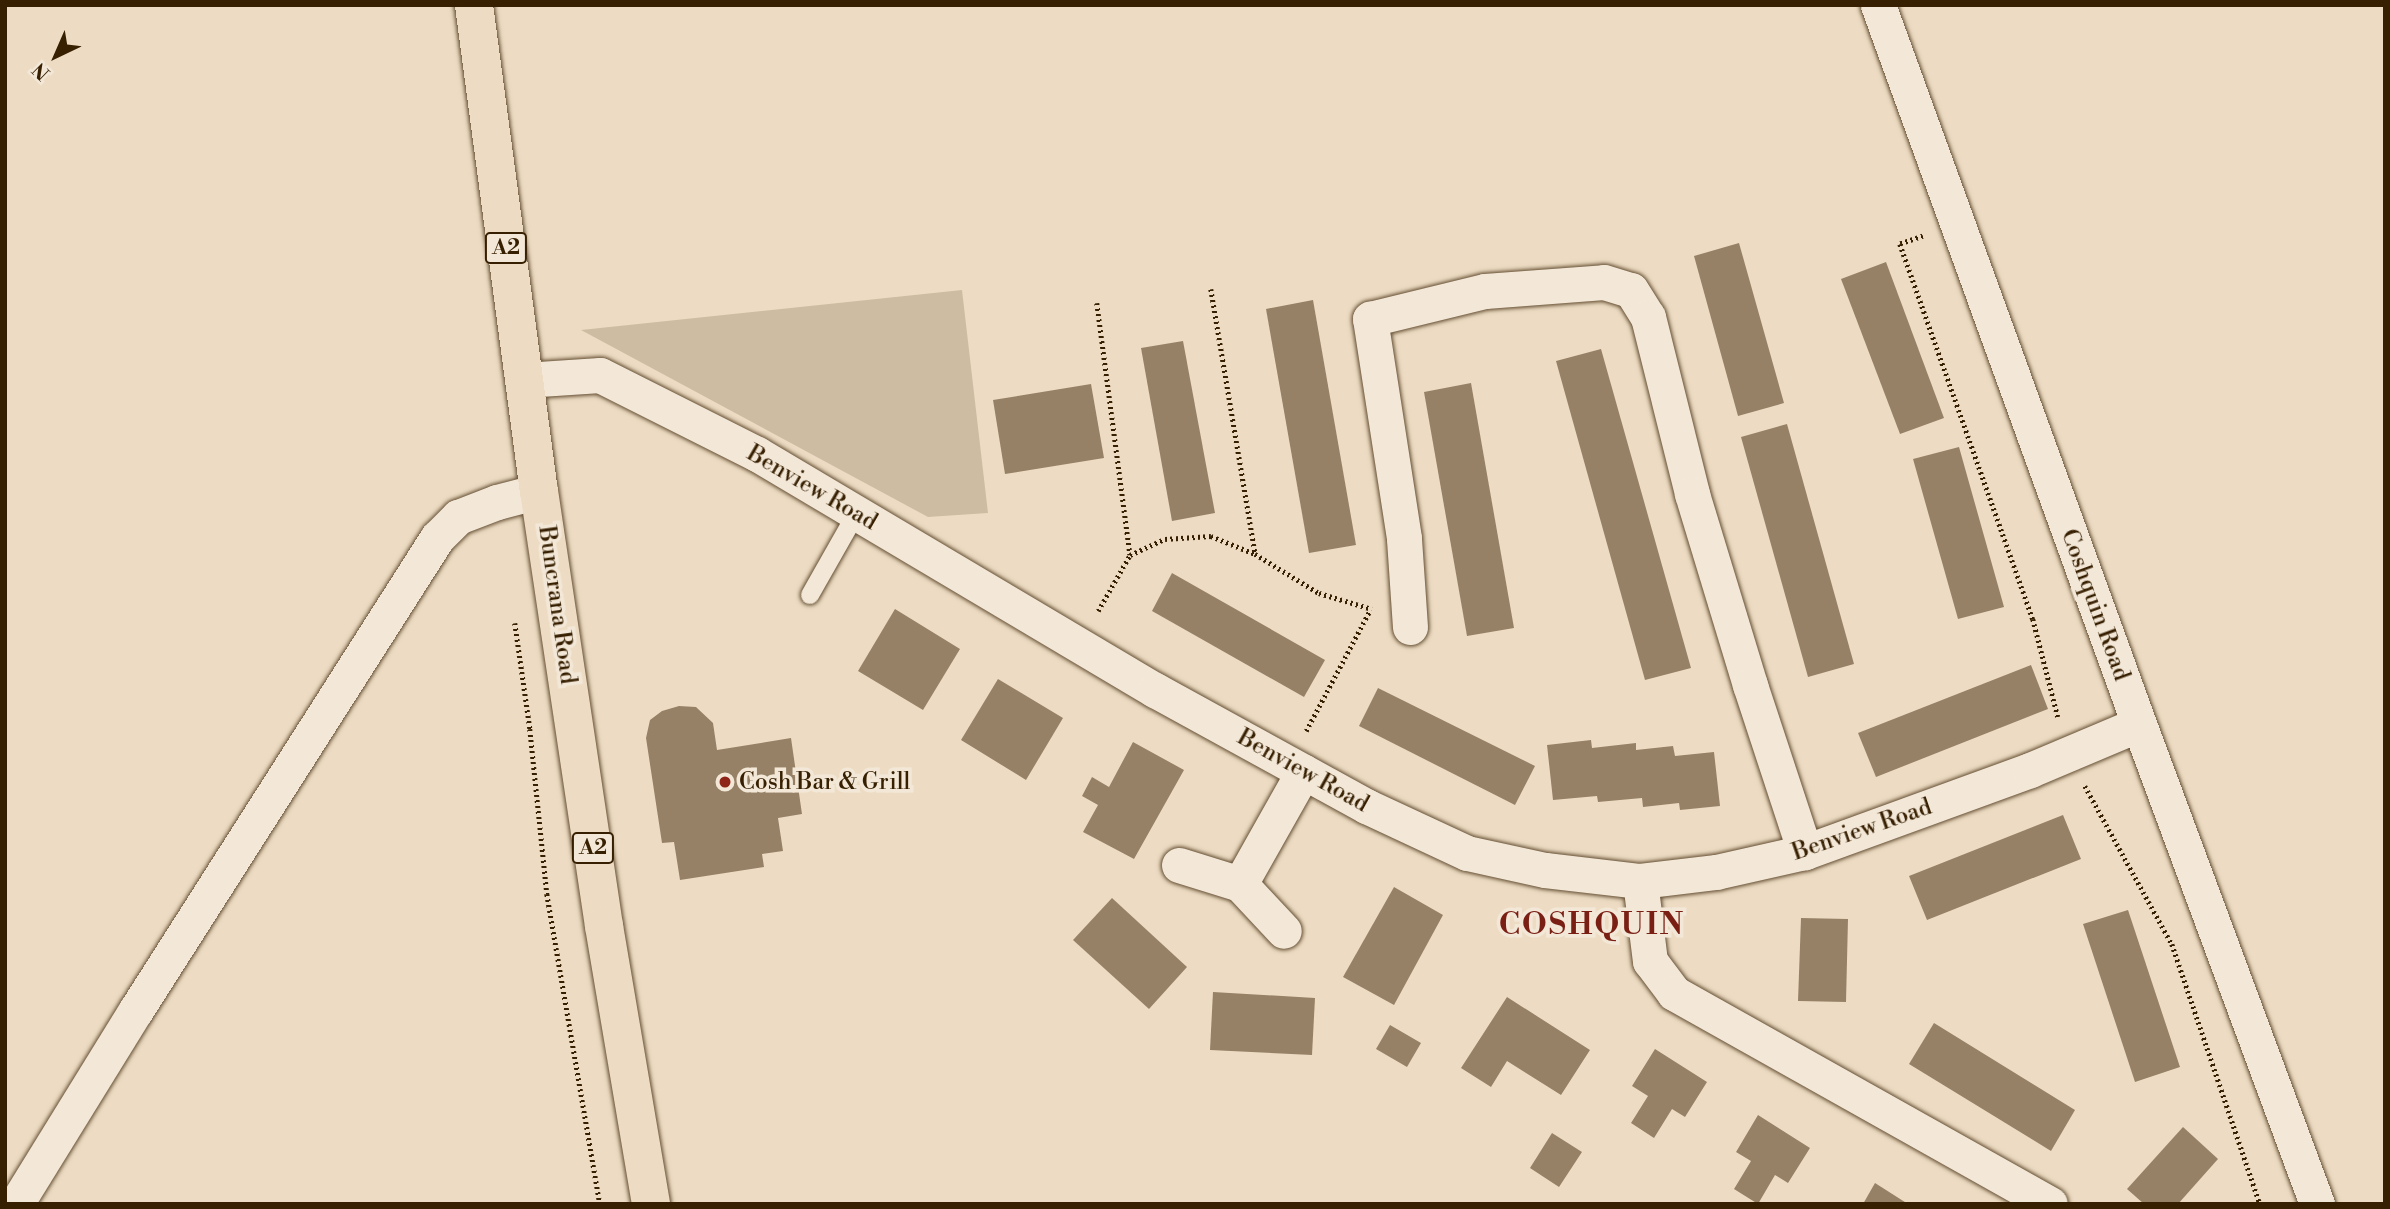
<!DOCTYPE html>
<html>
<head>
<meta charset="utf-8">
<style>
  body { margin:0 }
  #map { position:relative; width:2390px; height:1209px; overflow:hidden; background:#eddcc3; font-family:"Libre Bodoni",serif }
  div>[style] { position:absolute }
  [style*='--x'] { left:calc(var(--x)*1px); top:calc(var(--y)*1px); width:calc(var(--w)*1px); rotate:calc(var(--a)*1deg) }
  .green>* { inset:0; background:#cebca2 }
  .building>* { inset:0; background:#968166 }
  .path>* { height:4.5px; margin-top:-2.25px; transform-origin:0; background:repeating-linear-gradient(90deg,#371f01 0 2px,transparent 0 5.5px) }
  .roads { filter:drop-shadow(0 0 2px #644e32) drop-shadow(0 0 2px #644e32) }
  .service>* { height:18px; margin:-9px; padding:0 9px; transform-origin:9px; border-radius:9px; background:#f3e8d8 }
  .minor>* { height:35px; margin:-17.5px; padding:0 17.5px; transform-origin:17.5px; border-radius:17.5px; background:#f3e8d8 }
  .trunk>* { height:38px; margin:-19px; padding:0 19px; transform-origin:19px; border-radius:19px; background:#eddcc3 }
  .dots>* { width:19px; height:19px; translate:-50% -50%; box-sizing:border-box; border:4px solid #f3e8d8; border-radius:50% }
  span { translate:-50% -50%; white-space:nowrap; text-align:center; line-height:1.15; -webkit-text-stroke:7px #f3e8d8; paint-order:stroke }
  .shield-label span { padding:2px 5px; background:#f3e8d8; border:2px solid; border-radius:5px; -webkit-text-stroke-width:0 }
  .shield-label { font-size:21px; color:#371f01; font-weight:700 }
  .street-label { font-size:23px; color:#371f01 }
  .poi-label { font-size:23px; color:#371f01 }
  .left { translate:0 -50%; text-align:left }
  .district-label { font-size:30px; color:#7a1f14; font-weight:700; letter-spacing:2px }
  .frame { position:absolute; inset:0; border:7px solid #371f01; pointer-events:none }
  .north { position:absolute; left:21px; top:21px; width:70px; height:70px; -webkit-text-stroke:5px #f3e8d8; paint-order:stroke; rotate:224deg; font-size:19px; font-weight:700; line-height:28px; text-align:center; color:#371f01 }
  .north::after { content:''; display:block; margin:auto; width:24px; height:32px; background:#371f01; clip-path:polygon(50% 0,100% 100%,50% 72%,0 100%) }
</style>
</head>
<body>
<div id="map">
  <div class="green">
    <div style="clip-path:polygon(962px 290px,988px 513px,928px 517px,581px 330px)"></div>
  </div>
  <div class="building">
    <div style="clip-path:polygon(1739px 243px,1784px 403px,1738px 416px,1694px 256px)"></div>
    <div style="clip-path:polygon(1886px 262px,1944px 418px,1900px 434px,1841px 279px)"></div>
    <div style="clip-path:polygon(1313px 300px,1356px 545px,1309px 553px,1266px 309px)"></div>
    <div style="clip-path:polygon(1183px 341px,1215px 513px,1172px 521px,1141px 348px)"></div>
    <div style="clip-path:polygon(1601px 349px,1691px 668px,1645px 680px,1556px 361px)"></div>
    <div style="clip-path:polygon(1471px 383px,1514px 628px,1467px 636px,1424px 392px)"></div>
    <div style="clip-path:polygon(1091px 384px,1104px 458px,1005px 474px,993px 400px)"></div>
    <div style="clip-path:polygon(1787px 424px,1854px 664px,1808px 677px,1741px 437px)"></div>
    <div style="clip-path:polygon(1959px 447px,2004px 607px,1958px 619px,1913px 459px)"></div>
    <div style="clip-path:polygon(1172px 573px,1325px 660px,1304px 697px,1152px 611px)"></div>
    <div style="clip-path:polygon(895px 609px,960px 649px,923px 710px,858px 671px)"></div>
    <div style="clip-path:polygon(2031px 665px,2048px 709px,1876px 777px,1858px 733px)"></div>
    <div style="clip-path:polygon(998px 679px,1063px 718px,1026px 780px,961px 740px)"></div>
    <div style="clip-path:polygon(1378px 688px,1535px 766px,1515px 805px,1359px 726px)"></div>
    <div style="clip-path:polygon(679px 706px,696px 707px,713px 723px,717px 750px,791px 738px,802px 814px,778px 818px,783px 851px,762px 854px,764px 867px,680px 880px,674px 842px,662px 843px,646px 738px,650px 720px,662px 711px)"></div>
    <div style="clip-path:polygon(1591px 740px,1592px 748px,1636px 743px,1636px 750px,1673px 746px,1675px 756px,1714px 752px,1720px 806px,1680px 810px,1679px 803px,1643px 807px,1642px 798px,1598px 802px,1597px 796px,1553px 800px,1547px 745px)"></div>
    <div style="clip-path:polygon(1133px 742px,1184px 770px,1134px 859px,1083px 832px,1098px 805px,1082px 796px,1092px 777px,1109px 787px)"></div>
    <div style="clip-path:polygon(2063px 815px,2081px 859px,1927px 920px,1909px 876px)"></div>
    <div style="clip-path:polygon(1394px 887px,1443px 915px,1394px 1005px,1343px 977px)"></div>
    <div style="clip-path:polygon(1112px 898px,1187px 967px,1149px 1009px,1073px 940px)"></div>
    <div style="clip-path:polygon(2128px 910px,2180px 1067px,2135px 1082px,2083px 924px)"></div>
    <div style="clip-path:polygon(1801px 918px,1848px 919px,1846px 1002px,1798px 1001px)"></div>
    <div style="clip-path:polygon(1213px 992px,1315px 998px,1312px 1055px,1210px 1050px)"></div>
    <div style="clip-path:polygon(1507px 997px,1590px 1050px,1561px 1095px,1507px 1061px,1491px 1087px,1461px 1068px)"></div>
    <div style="clip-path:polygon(1934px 1023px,2075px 1110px,2051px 1151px,1909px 1064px)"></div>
    <div style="clip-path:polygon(1390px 1025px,1421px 1043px,1407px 1067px,1376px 1049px)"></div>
    <div style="clip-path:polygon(1655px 1049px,1707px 1082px,1685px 1117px,1672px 1109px,1654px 1138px,1631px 1123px,1648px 1096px,1632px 1086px)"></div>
    <div style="clip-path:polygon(1758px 1115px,1810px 1148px,1788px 1183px,1775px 1175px,1758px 1204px,1734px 1189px,1751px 1161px,1736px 1152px)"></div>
    <div style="clip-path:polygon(2183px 1127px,2218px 1159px,2178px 1204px,2144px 1204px,2127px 1189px)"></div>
    <div style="clip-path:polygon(1552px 1133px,1582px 1152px,1559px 1187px,1530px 1168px)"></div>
    <div style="clip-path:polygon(1875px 1183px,1908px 1204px,1863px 1204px)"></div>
  </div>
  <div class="path">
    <div style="--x:1923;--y:236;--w:24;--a:161"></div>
    <div style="--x:1900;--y:244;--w:398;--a:70.5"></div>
    <div style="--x:2033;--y:619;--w:101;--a:75.7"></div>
    <div style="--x:1211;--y:289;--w:268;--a:80.5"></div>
    <div style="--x:1097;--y:303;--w:254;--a:82.5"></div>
    <div style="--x:1098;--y:611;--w:64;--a:-60.3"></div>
    <div style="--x:1130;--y:555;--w:38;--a:-25"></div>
    <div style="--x:1165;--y:539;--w:46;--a:-3.7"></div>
    <div style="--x:1211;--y:536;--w:48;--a:22.2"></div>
    <div style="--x:1255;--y:554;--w:75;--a:31.4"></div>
    <div style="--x:1319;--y:593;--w:55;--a:16.8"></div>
    <div style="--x:515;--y:623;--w:107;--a:81.9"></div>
    <div style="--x:530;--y:729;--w:166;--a:84.1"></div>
    <div style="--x:547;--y:894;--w:314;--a:80.3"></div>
    <div style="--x:1306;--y:731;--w:135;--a:-62.1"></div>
    <div style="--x:2085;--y:786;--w:180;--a:61.2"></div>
    <div style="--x:2172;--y:944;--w:274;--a:71.3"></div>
  </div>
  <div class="roads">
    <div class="service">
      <div style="--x:810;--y:595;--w:93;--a:-60.4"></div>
    </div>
    <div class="minor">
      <div style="--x:1878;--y:5;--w:765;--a:70.05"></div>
      <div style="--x:2139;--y:724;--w:512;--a:69.65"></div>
      <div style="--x:524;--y:380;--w:76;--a:-3.8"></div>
      <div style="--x:600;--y:375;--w:176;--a:26.7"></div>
      <div style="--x:757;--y:454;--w:463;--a:30.7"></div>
      <div style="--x:1155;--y:690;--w:241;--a:28.8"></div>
      <div style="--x:1366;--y:806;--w:111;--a:25"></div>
      <div style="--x:1467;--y:853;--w:80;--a:12.3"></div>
      <div style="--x:1545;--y:870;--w:96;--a:6.6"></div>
      <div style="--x:1640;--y:881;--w:77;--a:-6.8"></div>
      <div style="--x:1716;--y:872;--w:91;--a:-12.7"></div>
      <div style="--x:1805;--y:852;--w:239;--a:-20"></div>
      <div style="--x:2030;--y:770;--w:118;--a:-22.9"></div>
      <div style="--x:1410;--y:627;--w:89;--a:-93.9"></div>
      <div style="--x:1404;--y:538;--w:222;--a:-98.8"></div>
      <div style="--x:1370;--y:319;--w:118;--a:-13.7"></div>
      <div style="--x:1485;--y:291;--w:119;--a:-4.3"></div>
      <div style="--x:1604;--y:282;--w:28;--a:17"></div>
      <div style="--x:1631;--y:290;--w:32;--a:58"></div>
      <div style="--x:1648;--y:317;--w:182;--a:76"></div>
      <div style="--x:1692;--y:494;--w:200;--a:73.1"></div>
      <div style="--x:1750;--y:685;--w:176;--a:71.8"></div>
      <div style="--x:1179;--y:865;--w:64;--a:17.3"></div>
      <div style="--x:1240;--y:884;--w:64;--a:46.9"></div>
      <div style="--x:1640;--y:881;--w:81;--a:82.9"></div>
      <div style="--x:1650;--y:961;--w:40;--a:53"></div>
      <div style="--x:1674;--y:993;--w:431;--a:29.3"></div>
      <div style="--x:1240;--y:884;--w:129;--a:-60.6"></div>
      <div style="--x:16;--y:1204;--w:228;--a:-58.3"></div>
      <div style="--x:136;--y:1010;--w:560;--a:-57.47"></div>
      <div style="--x:437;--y:538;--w:30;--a:-45"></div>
      <div style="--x:458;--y:517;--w:42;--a:-21"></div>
      <div style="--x:497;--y:502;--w:43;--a:-14.7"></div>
    </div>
    <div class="trunk">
      <div style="--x:474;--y:5;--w:490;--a:82.4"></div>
      <div style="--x:539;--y:491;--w:440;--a:81.5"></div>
      <div style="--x:604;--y:926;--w:282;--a:80.4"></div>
    </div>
  </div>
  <div class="dots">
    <div style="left:725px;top:782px;background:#8f2418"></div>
  </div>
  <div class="shield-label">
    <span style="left:506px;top:248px">A2</span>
    <span style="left:593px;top:848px">A2</span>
  </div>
  <div class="street-label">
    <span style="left:812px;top:488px;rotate:30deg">Benview Road</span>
    <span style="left:557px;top:605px;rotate:82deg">Buncrana Road</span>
    <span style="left:2095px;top:605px;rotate:70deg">Coshquin Road</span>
    <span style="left:1303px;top:771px;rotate:29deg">Benview Road</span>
    <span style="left:1862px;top:830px;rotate:-19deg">Benview Road</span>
  </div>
  <div class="poi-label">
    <span class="left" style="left:739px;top:782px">Cosh Bar &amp; Grill</span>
  </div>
  <div class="district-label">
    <span style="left:1592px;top:925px">COSHQUIN</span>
  </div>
  <div class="frame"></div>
  <div class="north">N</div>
</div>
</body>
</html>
